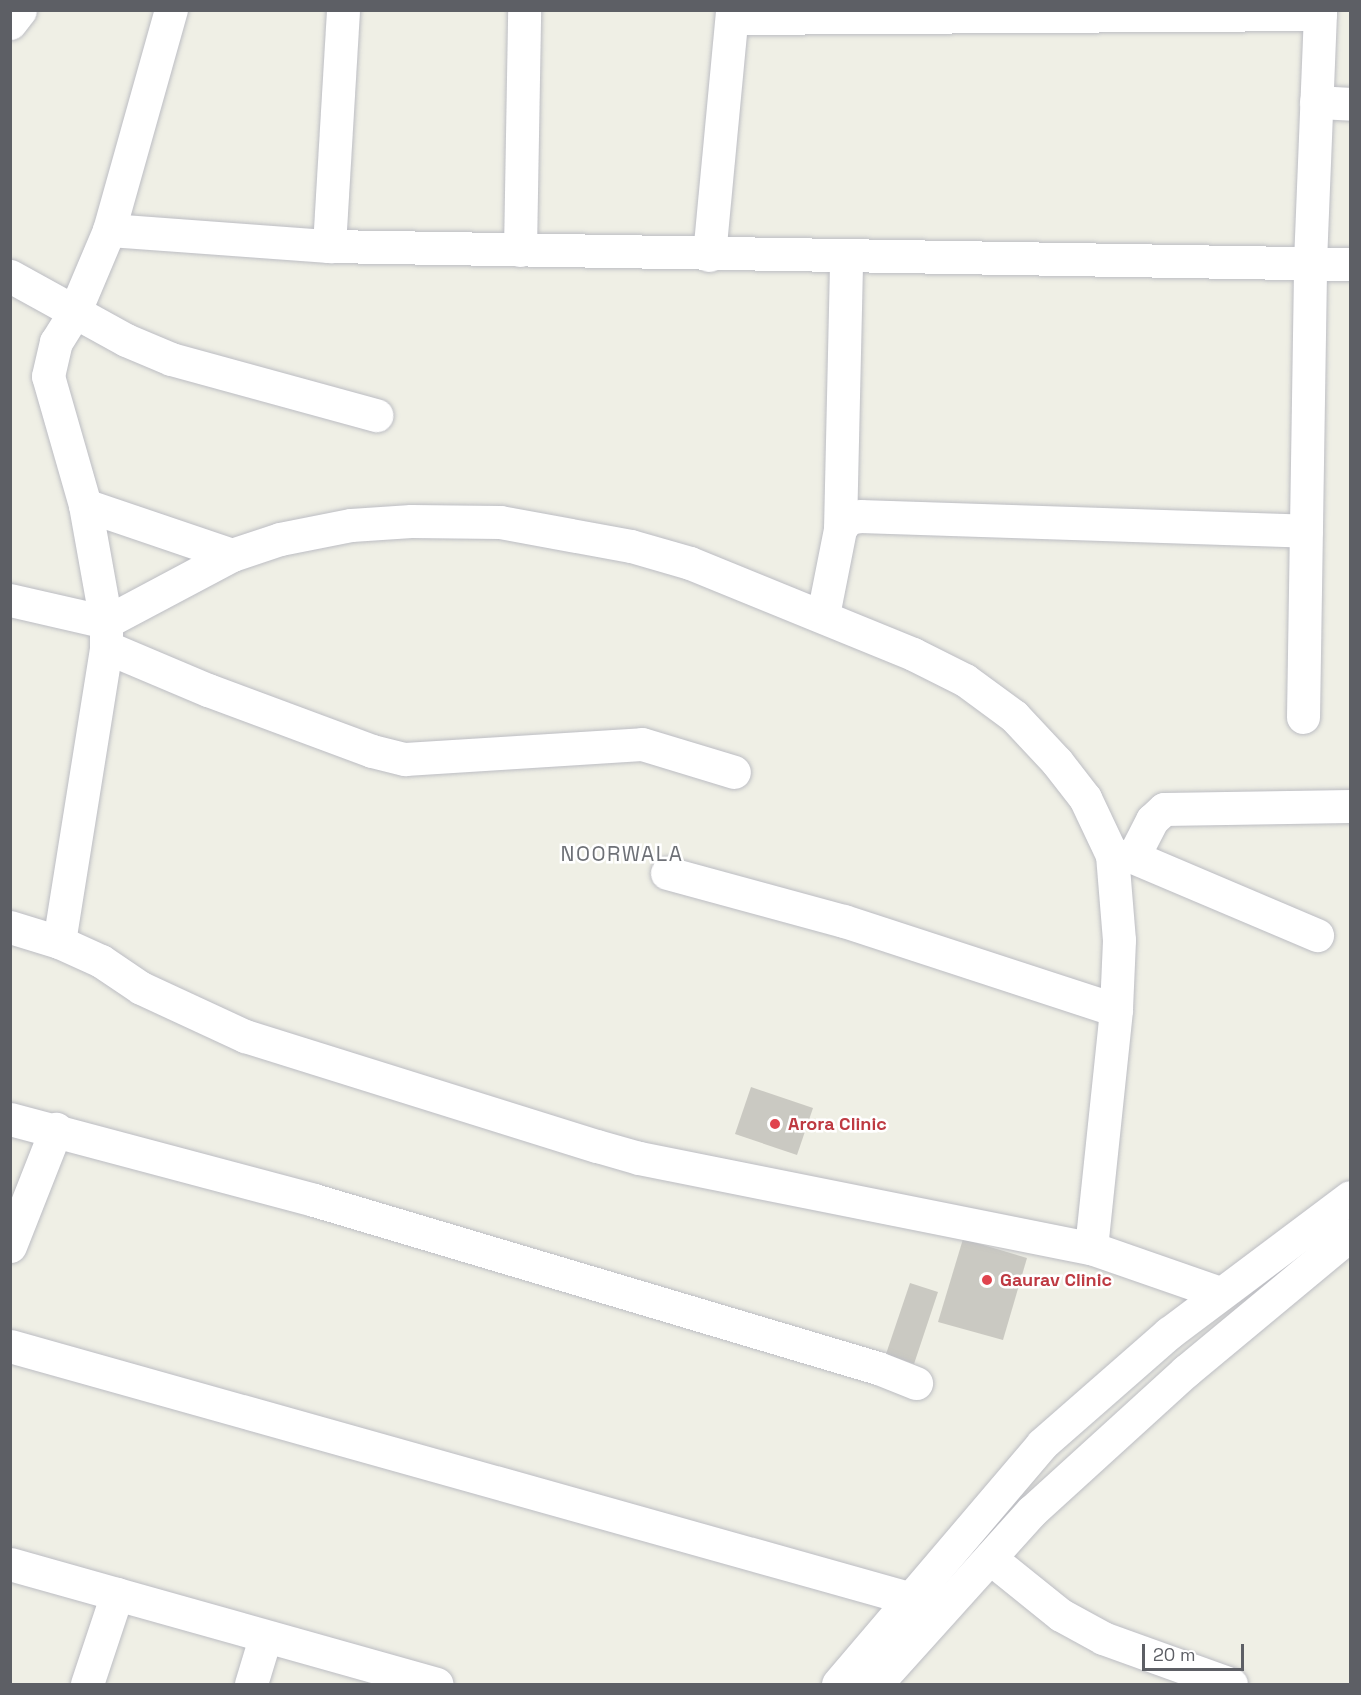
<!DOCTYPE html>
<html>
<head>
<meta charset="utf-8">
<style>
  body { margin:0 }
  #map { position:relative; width:1361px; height:1695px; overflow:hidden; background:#efefe5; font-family:"Space Grotesk",sans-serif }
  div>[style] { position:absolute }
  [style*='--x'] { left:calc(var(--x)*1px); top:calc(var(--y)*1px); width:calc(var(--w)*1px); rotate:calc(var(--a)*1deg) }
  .building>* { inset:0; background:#cac9c2 }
  .roads { filter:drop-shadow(0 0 2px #bcbdc3) drop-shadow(0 0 2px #bcbdc3) }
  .street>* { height:33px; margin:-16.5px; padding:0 16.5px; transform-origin:16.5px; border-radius:16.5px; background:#fff }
  .secondary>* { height:33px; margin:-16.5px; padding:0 16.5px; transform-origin:16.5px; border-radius:16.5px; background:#fff }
  .dots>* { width:16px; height:16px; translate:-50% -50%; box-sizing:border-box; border:3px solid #fff; border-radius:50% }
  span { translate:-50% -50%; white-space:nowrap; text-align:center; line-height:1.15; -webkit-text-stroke:5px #fff; paint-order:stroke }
  .health-label { font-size:18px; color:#be3a42; font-weight:700 }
  .left { translate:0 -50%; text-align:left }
  .quarter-label { font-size:21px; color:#6e7177; letter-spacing:1.5px }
  .frame { position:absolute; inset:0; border:12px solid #5d5f65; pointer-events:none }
  .scale { position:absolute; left:1142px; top:1644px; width:102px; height:27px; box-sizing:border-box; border:3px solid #5d5f65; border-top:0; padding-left:8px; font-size:18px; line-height:21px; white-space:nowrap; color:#5d5f65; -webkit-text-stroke:4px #fff; paint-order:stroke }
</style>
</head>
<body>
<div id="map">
  <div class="building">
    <div style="clip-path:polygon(751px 1087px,813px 1108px,797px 1155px,735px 1134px)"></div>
    <div style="clip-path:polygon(963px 1239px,1027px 1258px,1003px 1340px,938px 1322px)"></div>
    <div style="clip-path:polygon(910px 1283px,938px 1292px,914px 1364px,886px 1354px)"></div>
  </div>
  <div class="roads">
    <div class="street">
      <div style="--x:732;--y:18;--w:588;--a:-0.39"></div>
      <div style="--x:10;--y:23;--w:16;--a:-52"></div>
      <div style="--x:1316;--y:102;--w:34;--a:3"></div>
      <div style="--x:109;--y:230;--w:221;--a:4.2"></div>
      <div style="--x:329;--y:246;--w:1021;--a:1.01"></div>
      <div style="--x:329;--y:246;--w:236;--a:-86.6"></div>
      <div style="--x:520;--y:250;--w:240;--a:-89"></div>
      <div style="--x:709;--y:255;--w:246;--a:-84.6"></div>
      <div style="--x:10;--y:276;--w:132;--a:28.9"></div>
      <div style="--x:126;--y:340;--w:49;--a:22.9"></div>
      <div style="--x:171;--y:359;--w:213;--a:15.3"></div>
      <div style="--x:85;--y:505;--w:155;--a:18.8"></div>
      <div style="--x:232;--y:555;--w:51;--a:-18.4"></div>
      <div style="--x:280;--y:539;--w:72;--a:-11.2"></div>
      <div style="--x:351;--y:525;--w:60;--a:-3.8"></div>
      <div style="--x:411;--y:521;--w:89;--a:0.6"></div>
      <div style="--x:500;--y:522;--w:133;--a:10.4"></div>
      <div style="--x:631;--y:546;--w:61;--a:16.1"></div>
      <div style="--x:690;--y:563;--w:241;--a:22.2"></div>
      <div style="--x:913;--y:654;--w:58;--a:26.6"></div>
      <div style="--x:965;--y:680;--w:61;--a:36.3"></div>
      <div style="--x:1014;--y:716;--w:63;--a:46.9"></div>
      <div style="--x:1057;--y:762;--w:46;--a:52.1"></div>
      <div style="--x:1085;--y:798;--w:63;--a:64.7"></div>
      <div style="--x:1112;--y:855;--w:85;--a:85.3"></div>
      <div style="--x:1119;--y:940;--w:70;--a:92.5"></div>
      <div style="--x:1116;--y:1010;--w:239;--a:96"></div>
      <div style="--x:840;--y:529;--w:273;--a:-88.7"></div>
      <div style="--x:10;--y:600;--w:98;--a:12.9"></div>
      <div style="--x:106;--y:622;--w:143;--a:-28"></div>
      <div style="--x:823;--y:615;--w:88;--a:-78.8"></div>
      <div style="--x:840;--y:529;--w:14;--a:-54"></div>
      <div style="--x:848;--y:518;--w:13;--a:-9"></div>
      <div style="--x:861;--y:516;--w:445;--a:1.9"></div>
      <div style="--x:106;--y:647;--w:111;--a:22.9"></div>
      <div style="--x:208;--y:690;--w:175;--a:20.4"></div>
      <div style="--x:372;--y:751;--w:34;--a:14"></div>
      <div style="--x:405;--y:759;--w:237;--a:-3.6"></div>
      <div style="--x:642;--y:744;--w:96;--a:16.9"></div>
      <div style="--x:1303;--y:717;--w:455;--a:-89.1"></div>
      <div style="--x:1310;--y:262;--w:252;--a:-87.7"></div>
      <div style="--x:1112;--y:855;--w:21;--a:5"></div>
      <div style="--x:1133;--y:857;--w:42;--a:-62.8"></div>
      <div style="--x:1152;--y:820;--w:16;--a:-43"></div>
      <div style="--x:1164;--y:809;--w:186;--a:-0.9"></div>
      <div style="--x:1133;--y:857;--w:200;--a:23"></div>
      <div style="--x:667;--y:873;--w:183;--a:15.2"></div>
      <div style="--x:844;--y:921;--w:286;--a:18.1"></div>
      <div style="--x:10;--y:927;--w:51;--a:17"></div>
      <div style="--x:59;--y:942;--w:46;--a:24.3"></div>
      <div style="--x:101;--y:961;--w:48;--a:34"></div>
      <div style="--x:141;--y:988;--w:115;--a:24.8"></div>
      <div style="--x:245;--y:1036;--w:369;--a:17.4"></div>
      <div style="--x:597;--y:1146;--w:44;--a:15.9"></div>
      <div style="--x:639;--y:1158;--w:461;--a:11.3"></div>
      <div style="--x:1091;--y:1248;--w:137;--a:19.2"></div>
      <div style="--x:59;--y:942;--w:299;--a:-80.9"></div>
      <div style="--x:106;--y:647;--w:25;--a:-90"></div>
      <div style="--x:106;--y:622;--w:119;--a:-100.2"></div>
      <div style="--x:85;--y:505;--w:134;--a:-106"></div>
      <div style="--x:48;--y:376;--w:35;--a:-77"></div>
      <div style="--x:56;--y:342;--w:34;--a:-58"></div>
      <div style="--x:74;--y:313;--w:90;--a:-67.1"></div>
      <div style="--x:109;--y:230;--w:229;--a:-74.3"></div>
      <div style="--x:10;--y:1119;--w:315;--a:14.9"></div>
      <div style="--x:314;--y:1200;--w:588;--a:16.59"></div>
      <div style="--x:878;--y:1368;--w:41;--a:21.5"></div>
      <div style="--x:10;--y:1246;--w:126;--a:-68.5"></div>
      <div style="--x:10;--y:1346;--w:937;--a:15.67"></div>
      <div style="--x:990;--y:1558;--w:91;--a:38.8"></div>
      <div style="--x:1061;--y:1615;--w:48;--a:28.7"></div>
      <div style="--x:1103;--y:1638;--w:136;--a:19.8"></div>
      <div style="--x:10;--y:1564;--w:443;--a:15.7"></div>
      <div style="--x:87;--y:1684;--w:95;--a:-71.6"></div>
      <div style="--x:251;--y:1684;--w:48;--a:-73.1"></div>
    </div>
    <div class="secondary">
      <div style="--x:838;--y:1684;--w:315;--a:-49.6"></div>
      <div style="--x:1042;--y:1444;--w:169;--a:-41.2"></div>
      <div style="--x:1169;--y:1333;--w:226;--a:-36.9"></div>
      <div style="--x:876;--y:1684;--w:233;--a:-48"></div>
      <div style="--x:1032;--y:1511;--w:208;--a:-42.3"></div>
      <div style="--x:1186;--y:1371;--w:213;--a:-39.7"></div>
    </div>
  </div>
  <div class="dots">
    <div style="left:775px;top:1124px;background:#e0444e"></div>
    <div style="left:987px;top:1280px;background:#e0444e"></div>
  </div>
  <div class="health-label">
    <span class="left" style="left:788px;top:1124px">Arora Clinic</span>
    <span class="left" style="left:1000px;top:1280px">Gaurav Clinic</span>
  </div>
  <div class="quarter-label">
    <span style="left:622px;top:854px">NOORWALA</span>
  </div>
  <div class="frame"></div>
  <div class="scale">20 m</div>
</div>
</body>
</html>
